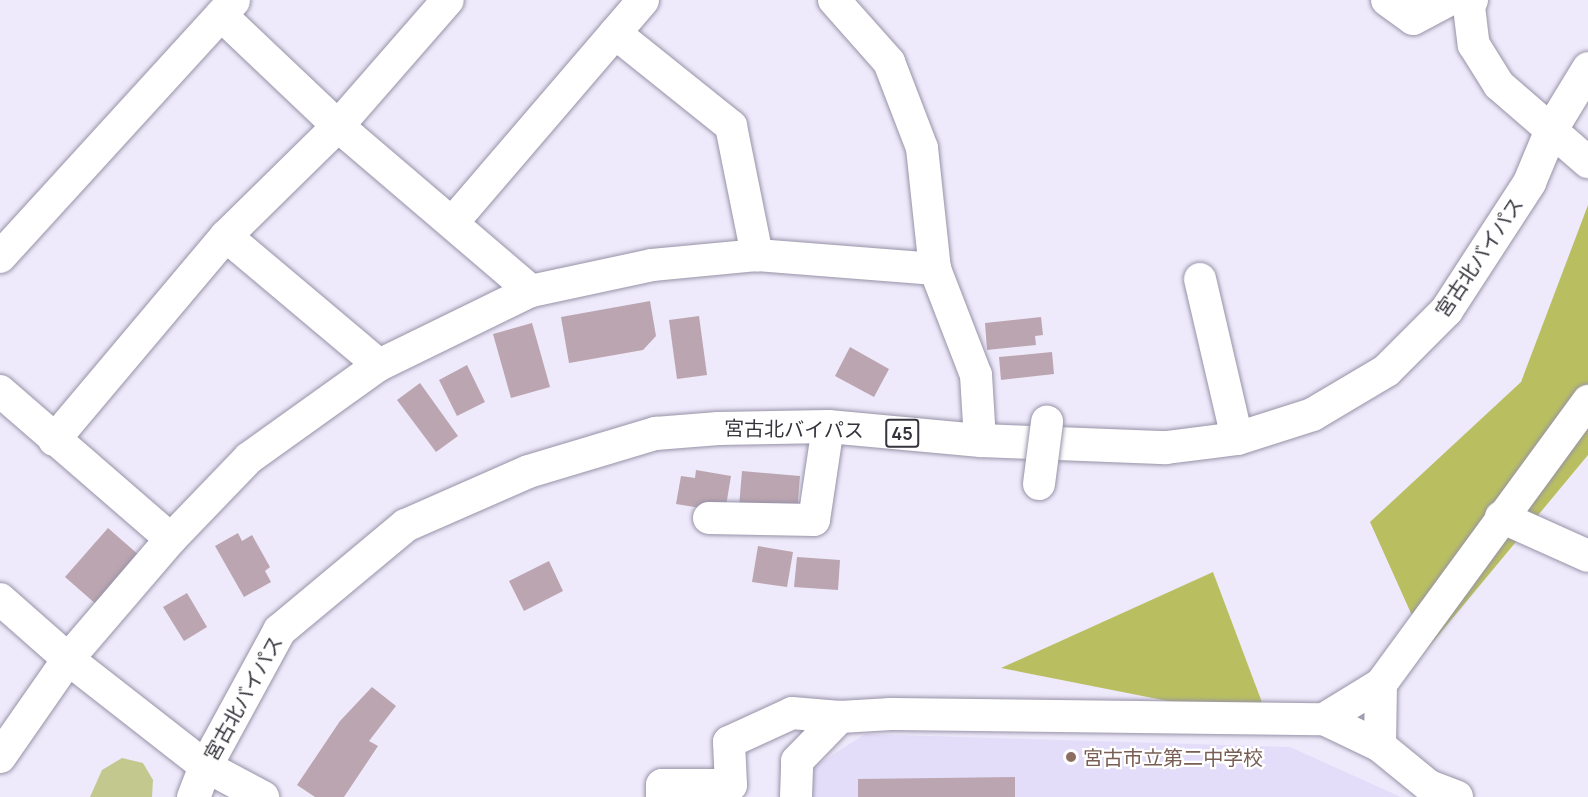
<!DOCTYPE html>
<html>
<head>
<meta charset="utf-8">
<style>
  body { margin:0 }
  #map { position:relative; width:1588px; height:797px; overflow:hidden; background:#eeeafb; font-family:Manrope,"Noto Sans JP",sans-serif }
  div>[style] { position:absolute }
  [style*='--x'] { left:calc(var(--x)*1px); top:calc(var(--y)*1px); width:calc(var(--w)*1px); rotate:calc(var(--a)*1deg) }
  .built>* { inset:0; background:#e4ddfa }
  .green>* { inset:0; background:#c3c88f }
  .forest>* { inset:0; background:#b9bf61 }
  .building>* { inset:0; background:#bba5b0 }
  .roads { filter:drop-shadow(0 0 2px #9792a6) drop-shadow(0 0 2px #9792a6) }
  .minor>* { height:32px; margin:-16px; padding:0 16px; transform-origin:16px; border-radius:16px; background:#fff }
  .highway>* { height:33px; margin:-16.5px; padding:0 16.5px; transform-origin:16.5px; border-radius:16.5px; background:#fff }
  .bridges { filter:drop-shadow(0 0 2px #9792a6) drop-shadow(0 0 2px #9792a6) }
  .minor-bridge>* { height:32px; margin:-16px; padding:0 16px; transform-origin:16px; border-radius:16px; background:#fff }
  .dots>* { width:16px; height:16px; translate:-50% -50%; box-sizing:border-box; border:3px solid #fff; border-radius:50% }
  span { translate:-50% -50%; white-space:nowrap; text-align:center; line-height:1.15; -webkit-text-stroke:4.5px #fff; paint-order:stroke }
  .shield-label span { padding:2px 4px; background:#fff; border:2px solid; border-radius:4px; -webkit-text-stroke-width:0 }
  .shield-label { font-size:18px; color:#36343c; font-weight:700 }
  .street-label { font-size:20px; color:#36343c }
  .education-label { font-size:20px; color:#785e54 }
  .left { translate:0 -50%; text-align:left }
</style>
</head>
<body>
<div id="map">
  <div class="built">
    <div style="clip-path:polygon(865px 734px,1290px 747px,1401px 797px,810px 797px,815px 766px)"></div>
  </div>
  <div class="green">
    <div style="clip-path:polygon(122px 758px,143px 763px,153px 780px,152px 797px,90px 797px,102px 770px)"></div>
  </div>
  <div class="forest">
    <div style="clip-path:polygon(1588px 205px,1588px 455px,1427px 649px,1370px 522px,1521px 382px)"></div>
    <div style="clip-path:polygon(1213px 572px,1269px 721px,1001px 668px)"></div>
  </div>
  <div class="building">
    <div style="clip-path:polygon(650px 301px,656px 336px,643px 350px,569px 363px,561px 317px)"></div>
    <div style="clip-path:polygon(699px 316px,707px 375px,677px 379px,669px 320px)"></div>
    <div style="clip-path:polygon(1041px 317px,1043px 335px,1035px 336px,1036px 345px,987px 350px,985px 323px)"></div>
    <div style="clip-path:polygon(532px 323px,550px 387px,511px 398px,493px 334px)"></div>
    <div style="clip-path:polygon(850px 347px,889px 369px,874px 397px,835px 376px)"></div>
    <div style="clip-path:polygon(1052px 352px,1054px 374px,1001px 380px,999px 357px)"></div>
    <div style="clip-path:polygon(467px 365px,485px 402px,457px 416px,439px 380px)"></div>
    <div style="clip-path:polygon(420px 383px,458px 436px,436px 452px,397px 400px)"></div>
    <div style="clip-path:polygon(696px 470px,731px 476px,725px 512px,676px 504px,681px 476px,695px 478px)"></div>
    <div style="clip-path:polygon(742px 471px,800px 476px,797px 512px,739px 507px)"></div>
    <div style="clip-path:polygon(108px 528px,140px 556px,97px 605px,65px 577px)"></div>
    <div style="clip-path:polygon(238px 533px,242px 541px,252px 535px,270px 567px,265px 571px,271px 582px,244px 597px,215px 546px)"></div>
    <div style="clip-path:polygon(758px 546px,793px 552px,787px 587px,752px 582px)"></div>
    <div style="clip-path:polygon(797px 557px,840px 560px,838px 590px,794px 587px)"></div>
    <div style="clip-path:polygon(549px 561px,563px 591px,524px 611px,509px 581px)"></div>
    <div style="clip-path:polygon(187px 593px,207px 627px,184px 641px,163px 607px)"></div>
    <div style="clip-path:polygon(372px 687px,396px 706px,369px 741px,378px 746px,344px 797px,315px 797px,297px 785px,340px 721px)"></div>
    <div style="clip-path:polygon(1015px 777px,1015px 797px,858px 797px,858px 779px)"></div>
  </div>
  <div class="roads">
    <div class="minor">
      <div style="--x:834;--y:0;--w:83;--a:48.4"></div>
      <div style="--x:889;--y:62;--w:92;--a:69"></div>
      <div style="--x:922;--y:148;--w:122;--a:83.9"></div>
      <div style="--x:935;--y:269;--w:114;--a:68.9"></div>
      <div style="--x:976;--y:375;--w:65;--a:86.5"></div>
      <div style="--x:1387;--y:0;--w:32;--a:36"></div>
      <div style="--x:1413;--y:19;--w:41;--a:-27.8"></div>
      <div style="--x:1472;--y:0;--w:8;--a:113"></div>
      <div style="--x:1469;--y:7;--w:38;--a:83"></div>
      <div style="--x:1474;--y:45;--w:47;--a:58"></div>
      <div style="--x:1499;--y:85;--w:118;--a:40.9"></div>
      <div style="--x:221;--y:15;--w:161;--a:43.5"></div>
      <div style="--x:338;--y:126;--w:254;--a:40.5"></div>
      <div style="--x:615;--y:33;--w:149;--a:38.7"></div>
      <div style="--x:731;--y:126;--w:132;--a:78.6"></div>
      <div style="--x:453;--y:222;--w:292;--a:-49.4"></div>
      <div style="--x:226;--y:236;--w:200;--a:40.1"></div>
      <div style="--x:0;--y:257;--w:347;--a:-47.6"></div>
      <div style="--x:1200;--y:279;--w:163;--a:76.9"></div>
      <div style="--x:0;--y:391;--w:226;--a:40.9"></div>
      <div style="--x:54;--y:440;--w:267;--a:-49.9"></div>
      <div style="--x:226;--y:236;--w:157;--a:-44.5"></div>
      <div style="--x:338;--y:126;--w:167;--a:-48.9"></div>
      <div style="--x:1501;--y:517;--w:95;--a:24.1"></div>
      <div style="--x:709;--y:518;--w:105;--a:1.1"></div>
      <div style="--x:814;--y:520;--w:95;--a:-81.5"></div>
      <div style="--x:0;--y:599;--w:91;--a:41.4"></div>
      <div style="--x:68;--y:659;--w:174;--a:38"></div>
      <div style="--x:205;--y:766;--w:66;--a:28.1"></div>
      <div style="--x:1324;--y:719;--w:67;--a:-31.6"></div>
      <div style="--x:1381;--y:684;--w:351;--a:-53.8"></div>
      <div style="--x:1380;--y:746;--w:62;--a:-89.1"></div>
      <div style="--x:0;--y:757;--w:119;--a:-55.2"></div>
      <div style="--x:68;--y:659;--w:158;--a:-49.4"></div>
      <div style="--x:171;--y:539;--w:112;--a:-46.1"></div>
      <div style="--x:249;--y:458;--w:160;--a:-35.6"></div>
      <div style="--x:379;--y:365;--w:169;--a:-26"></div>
      <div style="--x:531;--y:291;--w:124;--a:-12.1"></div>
      <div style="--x:652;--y:265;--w:105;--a:-5.4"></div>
      <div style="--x:757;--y:255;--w:179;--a:4.5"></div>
      <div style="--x:662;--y:797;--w:12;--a:-90"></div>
      <div style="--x:662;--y:785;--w:69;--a:0"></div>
      <div style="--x:731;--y:785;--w:43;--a:-92.7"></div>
      <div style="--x:729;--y:742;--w:69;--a:-24.7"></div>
      <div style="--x:792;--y:713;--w:48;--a:4.8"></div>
      <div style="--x:796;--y:797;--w:36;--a:-88"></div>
      <div style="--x:797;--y:761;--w:62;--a:-45.7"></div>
      <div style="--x:840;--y:717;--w:51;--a:-3.4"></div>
      <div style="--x:891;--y:714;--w:433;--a:0.7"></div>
      <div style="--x:1324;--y:719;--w:62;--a:25.7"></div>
      <div style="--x:1380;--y:746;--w:63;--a:39.2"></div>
      <div style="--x:1429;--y:786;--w:30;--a:21"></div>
    </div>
    <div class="highway">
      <div style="--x:193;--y:797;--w:33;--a:-69"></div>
      <div style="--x:205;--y:766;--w:155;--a:-61.4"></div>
      <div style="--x:279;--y:630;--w:164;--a:-39.8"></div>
      <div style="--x:405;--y:525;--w:134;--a:-23.7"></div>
      <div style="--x:528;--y:471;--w:133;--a:-16.7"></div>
      <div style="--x:655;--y:433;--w:63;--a:-4.5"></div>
      <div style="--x:718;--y:428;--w:110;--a:-1"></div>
      <div style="--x:828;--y:426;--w:153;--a:5.3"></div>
      <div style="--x:980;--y:440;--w:186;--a:2.2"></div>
      <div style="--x:1166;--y:447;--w:72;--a:-7.2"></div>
      <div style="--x:1237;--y:438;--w:79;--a:-17.7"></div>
      <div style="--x:1312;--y:414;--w:86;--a:-30.7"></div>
      <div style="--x:1386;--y:370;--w:85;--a:-45"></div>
      <div style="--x:1446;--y:310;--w:153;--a:-57"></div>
      <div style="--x:1529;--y:182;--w:60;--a:-67.3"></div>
      <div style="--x:1552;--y:127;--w:69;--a:-58.6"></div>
    </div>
  </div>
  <div class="bridges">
    <div class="minor-bridge">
      <div style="--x:1039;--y:484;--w:63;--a:-82.6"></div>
    </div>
  </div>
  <div class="dots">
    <div style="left:1071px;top:757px;background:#8d6e63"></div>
  </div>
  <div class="shield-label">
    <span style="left:902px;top:433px">45</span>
  </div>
  <div class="street-label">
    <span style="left:1479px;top:257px;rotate:-56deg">宮古北バイパス</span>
    <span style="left:794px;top:429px;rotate:1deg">宮古北バイパス</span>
    <span style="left:243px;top:698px;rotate:-61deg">宮古北バイパス</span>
  </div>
  <div class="education-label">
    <span class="left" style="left:1083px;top:757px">宮古市立第二中学校</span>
  </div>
</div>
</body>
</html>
